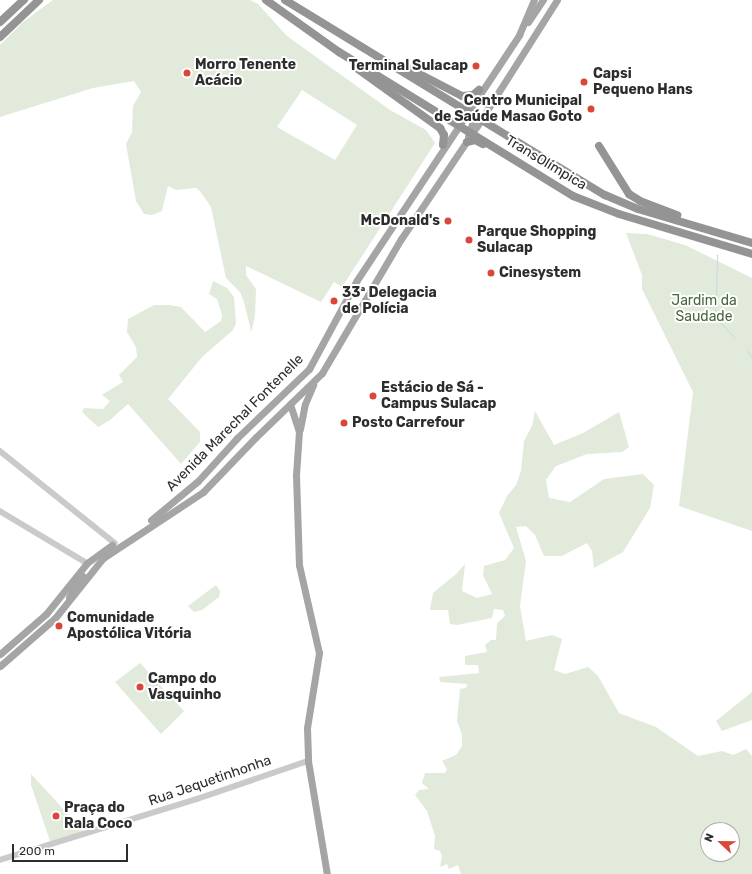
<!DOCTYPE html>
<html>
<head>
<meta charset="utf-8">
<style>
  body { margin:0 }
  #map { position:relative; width:752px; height:874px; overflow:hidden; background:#fff; font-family:Rubik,sans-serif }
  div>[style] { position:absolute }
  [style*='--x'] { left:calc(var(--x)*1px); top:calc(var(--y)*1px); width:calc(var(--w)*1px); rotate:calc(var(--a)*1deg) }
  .green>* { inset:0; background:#e1eadb }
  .stream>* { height:1px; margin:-0.5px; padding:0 0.5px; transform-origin:0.5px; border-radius:0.5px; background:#c8d7e9 }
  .minor>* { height:5.5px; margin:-2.75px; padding:0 2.75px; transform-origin:2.75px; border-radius:2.75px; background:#cacaca }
  .major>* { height:7px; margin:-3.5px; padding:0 3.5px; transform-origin:3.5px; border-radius:3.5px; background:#a5a5a5 }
  .highway>* { height:8px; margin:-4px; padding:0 4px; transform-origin:4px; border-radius:4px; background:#949494 }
  .dots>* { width:11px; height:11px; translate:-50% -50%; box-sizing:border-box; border:2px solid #fff; border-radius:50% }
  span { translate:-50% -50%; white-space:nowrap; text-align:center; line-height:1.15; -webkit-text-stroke:4px #fff; paint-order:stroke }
  .poi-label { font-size:14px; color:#2d2d2d; font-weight:700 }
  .left { translate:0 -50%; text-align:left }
  .right { translate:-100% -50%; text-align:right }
  .street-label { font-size:14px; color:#2d2d2d }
  .park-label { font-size:14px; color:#4a663d }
  .north { position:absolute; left:700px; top:822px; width:40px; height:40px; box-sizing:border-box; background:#fff; border:1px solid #ababab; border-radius:50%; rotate:292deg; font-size:11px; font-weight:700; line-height:16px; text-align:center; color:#2d2d2d }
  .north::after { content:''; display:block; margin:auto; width:14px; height:18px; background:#da4739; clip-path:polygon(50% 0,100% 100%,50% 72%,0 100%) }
  .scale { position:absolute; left:12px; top:844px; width:116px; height:18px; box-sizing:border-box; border:2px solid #2d2d2d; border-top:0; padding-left:5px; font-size:12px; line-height:14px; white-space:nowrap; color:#2d2d2d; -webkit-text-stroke:3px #fff; paint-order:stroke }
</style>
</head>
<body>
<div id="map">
  <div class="green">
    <div style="clip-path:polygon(evenodd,53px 0,250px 0,258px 4px,287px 36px,390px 110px,426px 130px,435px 143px,342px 287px,334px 282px,321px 302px,246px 266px,246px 275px,256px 289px,255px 316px,250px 337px,251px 331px,244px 302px,240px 292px,226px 278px,211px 207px,200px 191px,196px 188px,176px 190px,168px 186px,162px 211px,152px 215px,144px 214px,136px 201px,126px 144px,132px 132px,133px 106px,141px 92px,134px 81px,93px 88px,0 117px,0 45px,23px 22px,53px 0,302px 90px,357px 125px,335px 160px,277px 127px,302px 90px)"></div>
    <div style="clip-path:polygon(626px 233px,647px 234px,685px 245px,752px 278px,752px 531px,679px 506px,693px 392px,642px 289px,642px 275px)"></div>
    <div style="clip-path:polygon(213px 281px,227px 288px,234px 297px,236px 323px,233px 330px,202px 357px,168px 399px,200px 432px,200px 442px,181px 464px,128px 404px,110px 420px,98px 427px,82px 412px,84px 408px,103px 409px,110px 401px,102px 395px,123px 382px,119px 375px,137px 357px,136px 347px,127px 332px,128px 319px,154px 305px,170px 305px,181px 307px,205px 332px,221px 321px,222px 315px,217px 299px,209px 294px)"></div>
    <div style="clip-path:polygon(evenodd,535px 411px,554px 445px,583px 433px,619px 412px,629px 447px,622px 452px,587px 454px,556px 466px,546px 480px,549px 498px,570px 502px,604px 479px,643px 474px,654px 485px,650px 508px,623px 552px,594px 568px,592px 551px,587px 543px,562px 556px,544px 556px,535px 535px,526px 526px,516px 527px,526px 561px,520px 606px,526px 641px,552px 635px,562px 639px,554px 670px,565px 674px,588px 667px,598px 676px,619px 713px,656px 727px,698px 756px,722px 751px,733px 755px,746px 749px,752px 756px,752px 874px,461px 874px,458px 865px,449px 869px,447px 864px,440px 867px,442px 856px,440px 851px,434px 849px,435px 836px,427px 811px,415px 795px,419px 790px,429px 789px,422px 783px,425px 773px,445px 773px,447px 769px,442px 761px,456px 755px,462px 746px,462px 735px,457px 721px,460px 689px,466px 688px,467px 684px,440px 682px,439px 677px,479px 673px,478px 665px,465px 665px,465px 656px,487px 652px,485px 645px,491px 640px,496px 640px,497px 623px,505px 616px,503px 610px,494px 609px,492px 618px,457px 625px,450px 624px,448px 610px,430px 610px,433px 593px,456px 574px,465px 564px,462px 591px,477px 598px,492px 594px,483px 575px,484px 566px,505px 560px,514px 548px,499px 513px,507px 496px,516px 485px,521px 471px,524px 441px,532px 426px,535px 411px,708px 830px,732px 830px,732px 854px,708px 854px,708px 830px)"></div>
    <div style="clip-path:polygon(216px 585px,220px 591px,219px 597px,202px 610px,194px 612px,188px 606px)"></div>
    <div style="clip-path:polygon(140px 663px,184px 711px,161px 734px,115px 682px)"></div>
    <div style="clip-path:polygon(752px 692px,752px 720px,722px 731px,716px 721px)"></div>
    <div style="clip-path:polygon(31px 774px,55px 800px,84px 832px,51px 844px,31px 785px)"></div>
  </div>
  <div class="stream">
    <div style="--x:716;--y:299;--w:45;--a:-88.7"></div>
    <div style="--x:715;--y:308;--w:11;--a:80"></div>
    <div style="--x:717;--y:319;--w:26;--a:47"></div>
    <div style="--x:747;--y:351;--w:8;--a:50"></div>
  </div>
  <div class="minor">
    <div style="--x:0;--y:451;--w:147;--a:38.7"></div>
    <div style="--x:0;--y:511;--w:101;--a:30.9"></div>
    <div style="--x:0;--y:860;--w:206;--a:-17.2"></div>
    <div style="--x:197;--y:799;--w:117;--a:-18.9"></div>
  </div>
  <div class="major">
    <div style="--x:528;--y:22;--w:27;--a:-56"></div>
    <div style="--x:468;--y:136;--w:25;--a:-72"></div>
    <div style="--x:290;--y:404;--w:28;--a:72"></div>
    <div style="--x:299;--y:431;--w:44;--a:93.9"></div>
    <div style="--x:296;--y:475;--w:90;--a:88.1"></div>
    <div style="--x:299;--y:565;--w:90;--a:77.2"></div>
    <div style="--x:319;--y:653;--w:76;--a:99.1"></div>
    <div style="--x:307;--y:728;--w:33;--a:88"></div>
    <div style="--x:308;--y:761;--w:115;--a:80.5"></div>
    <div style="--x:300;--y:429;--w:25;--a:-79"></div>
    <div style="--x:305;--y:404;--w:21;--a:-67"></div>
    <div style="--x:151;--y:520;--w:61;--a:-39.7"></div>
    <div style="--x:198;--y:481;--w:58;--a:-47.8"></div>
    <div style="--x:237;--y:438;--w:100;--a:-43.8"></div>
    <div style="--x:309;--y:369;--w:101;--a:-61.7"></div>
    <div style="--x:357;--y:280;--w:294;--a:-56.5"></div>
    <div style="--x:519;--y:35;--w:38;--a:-67"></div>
    <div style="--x:69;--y:597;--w:25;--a:-58"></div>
    <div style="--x:0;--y:654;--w:61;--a:-41"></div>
    <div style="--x:46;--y:614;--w:65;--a:-51.2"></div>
    <div style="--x:87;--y:563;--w:31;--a:-36"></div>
    <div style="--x:0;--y:666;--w:73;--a:-41.1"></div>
    <div style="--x:55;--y:618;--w:77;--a:-51.3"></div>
    <div style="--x:103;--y:558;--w:120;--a:-33.4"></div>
    <div style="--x:203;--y:492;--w:76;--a:-46.1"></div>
    <div style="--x:256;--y:437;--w:92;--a:-44.1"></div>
    <div style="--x:322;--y:373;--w:156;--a:-59.5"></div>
    <div style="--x:401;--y:239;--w:136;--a:-56.1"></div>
    <div style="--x:477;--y:126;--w:149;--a:-57.6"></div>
  </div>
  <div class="highway">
    <div style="--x:266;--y:0;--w:90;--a:35.5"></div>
    <div style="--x:339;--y:52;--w:275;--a:31.6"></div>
    <div style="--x:573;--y:196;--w:49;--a:21.4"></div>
    <div style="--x:619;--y:214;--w:139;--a:16.7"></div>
    <div style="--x:285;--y:0;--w:375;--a:31.4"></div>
    <div style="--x:605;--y:195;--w:36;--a:23"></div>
    <div style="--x:638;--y:209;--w:119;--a:16.6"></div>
    <div style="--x:0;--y:22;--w:33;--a:-43"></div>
    <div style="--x:0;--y:37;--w:54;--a:-43.5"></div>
    <div style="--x:355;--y:67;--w:105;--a:35.7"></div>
    <div style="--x:440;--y:128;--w:8;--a:60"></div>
    <div style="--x:444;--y:135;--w:10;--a:96"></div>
    <div style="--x:406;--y:67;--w:63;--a:27.4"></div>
    <div style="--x:462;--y:96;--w:11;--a:-5"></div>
    <div style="--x:473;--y:95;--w:8;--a:-40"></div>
    <div style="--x:467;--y:142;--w:8;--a:-14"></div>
    <div style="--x:475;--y:140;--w:9;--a:27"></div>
    <div style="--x:599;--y:146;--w:57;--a:58"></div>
    <div style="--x:629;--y:194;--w:13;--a:32"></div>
    <div style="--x:640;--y:201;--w:40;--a:21"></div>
  </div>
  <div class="dots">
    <div style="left:476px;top:66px;background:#da4739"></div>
    <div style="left:187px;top:73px;background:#da4739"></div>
    <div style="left:584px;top:82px;background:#da4739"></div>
    <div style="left:591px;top:109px;background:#da4739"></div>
    <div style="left:448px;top:221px;background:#da4739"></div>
    <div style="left:469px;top:240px;background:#da4739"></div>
    <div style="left:491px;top:273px;background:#da4739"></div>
    <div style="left:334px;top:301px;background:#da4739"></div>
    <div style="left:373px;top:396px;background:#da4739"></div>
    <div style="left:344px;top:423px;background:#da4739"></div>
    <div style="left:59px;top:626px;background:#da4739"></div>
    <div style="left:140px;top:687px;background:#da4739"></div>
    <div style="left:56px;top:816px;background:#da4739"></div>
  </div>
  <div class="poi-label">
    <span class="left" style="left:195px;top:73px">Morro Tenente<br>Acácio</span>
    <span class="right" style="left:468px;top:66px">Terminal Sulacap</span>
    <span class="left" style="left:593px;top:82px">Capsi<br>Pequeno Hans</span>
    <span class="right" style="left:582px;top:109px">Centro Municipal<br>de Saúde Masao Goto</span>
    <span class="right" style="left:440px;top:221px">McDonald's</span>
    <span class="left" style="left:477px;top:240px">Parque Shopping<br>Sulacap</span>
    <span class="left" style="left:499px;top:273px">Cinesystem</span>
    <span class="left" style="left:342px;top:301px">33ª Delegacia<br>de Polícia</span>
    <span class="left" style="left:381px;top:396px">Estácio de Sá -<br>Campus Sulacap</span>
    <span class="left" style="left:352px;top:423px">Posto Carrefour</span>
    <span class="left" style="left:67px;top:626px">Comunidade<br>Apostólica Vitória</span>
    <span class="left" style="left:148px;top:687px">Campo do<br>Vasquinho</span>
    <span class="left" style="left:64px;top:816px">Praça do<br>Rala Coco</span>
  </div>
  <div class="street-label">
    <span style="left:546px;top:163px;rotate:31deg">TransOlímpica</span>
    <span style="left:235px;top:423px;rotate:-45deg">Avenida Marechal Fontenelle</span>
    <span style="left:210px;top:781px;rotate:-19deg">Rua Jequetinhonha</span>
  </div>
  <div class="park-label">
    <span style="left:704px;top:309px">Jardim da<br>Saudade</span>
  </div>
  <div class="north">N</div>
  <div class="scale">200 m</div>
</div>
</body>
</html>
